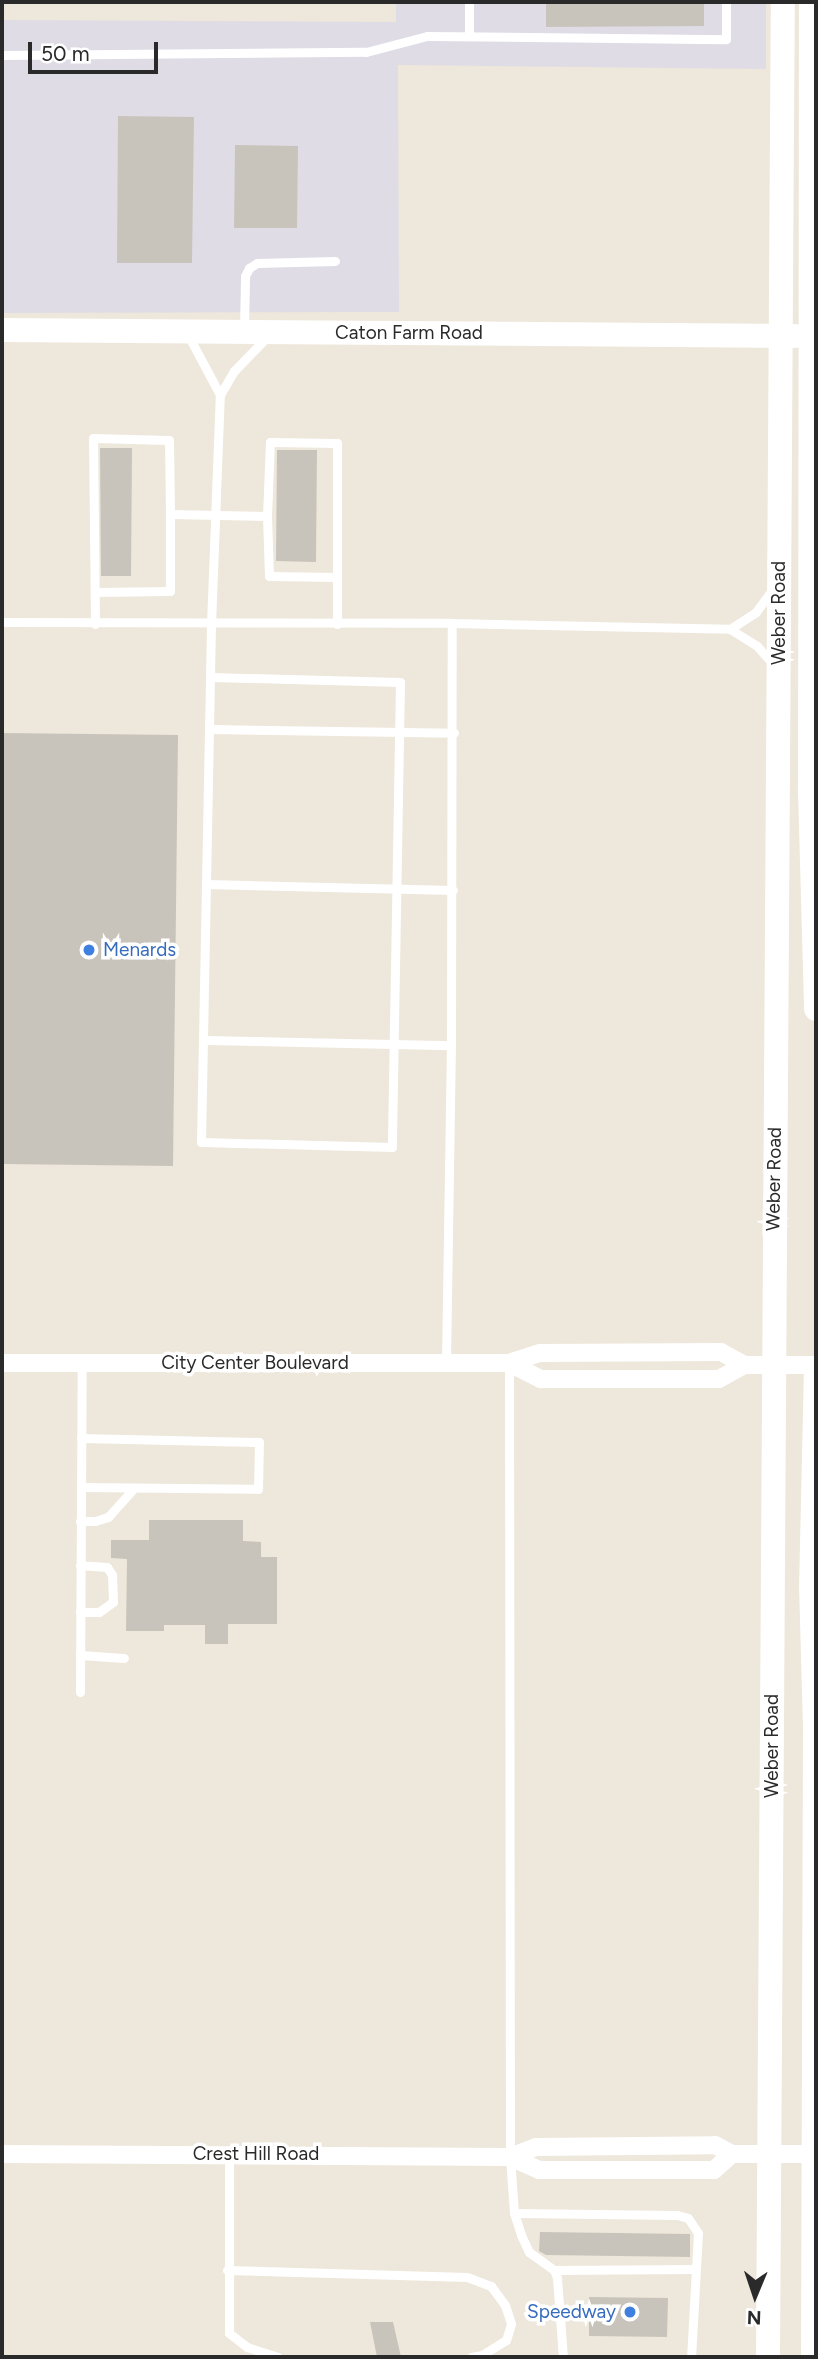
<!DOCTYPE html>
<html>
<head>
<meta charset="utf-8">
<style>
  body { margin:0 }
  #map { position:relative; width:818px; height:2359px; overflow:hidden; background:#eee7db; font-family:Figtree,sans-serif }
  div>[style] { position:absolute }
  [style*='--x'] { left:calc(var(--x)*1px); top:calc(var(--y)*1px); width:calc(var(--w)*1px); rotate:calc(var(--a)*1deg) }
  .industrial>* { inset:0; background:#dfdce6 }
  .building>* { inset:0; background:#c9c4bb }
  .lane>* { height:9px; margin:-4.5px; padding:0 4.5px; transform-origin:4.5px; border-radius:4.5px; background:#fff }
  .street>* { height:18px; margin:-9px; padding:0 9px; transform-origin:9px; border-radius:9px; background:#fff }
  .secondary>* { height:24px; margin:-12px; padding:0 12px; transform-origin:12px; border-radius:12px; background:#fff }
  .dots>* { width:19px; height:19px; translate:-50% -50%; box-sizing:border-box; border:4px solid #fff; border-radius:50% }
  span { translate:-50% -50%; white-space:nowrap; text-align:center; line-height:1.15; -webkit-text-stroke:7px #fff; paint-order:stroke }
  .street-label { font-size:19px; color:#2a2a2a }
  .shop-label { font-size:19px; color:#366cbe }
  .left { translate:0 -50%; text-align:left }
  .right { translate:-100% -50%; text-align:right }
  .frame { position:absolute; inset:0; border:4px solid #2a2a2a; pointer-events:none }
  .north { position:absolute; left:720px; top:2261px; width:70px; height:70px; -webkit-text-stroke:5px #fff; paint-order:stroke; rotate:182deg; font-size:19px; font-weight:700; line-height:28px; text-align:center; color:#2a2a2a }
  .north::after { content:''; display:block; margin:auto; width:24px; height:32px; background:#2a2a2a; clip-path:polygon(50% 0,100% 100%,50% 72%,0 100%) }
  .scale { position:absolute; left:28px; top:42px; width:130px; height:32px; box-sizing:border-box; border:4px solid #2a2a2a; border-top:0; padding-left:9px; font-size:21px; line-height:24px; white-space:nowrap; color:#2a2a2a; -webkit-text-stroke:5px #fff; paint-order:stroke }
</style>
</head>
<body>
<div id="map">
  <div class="industrial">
    <div style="clip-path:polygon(396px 2px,766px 2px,766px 69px,398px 65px,399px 312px,2px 313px,2px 20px,396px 22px)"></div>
  </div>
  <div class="building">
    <div style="clip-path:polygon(546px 2px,704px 2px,704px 26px,546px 27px)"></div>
    <div style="clip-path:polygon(118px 116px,194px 117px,192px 263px,117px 263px)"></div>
    <div style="clip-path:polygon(235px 145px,298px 146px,297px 228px,234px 228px)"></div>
    <div style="clip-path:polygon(100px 448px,132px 448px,131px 576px,101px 576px)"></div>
    <div style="clip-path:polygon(277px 450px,317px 450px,316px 562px,276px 561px)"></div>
    <div style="clip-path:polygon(2px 733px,178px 735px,173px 1166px,2px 1164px)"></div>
    <div style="clip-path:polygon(149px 1520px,243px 1520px,243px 1541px,261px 1542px,261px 1557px,277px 1557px,277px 1624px,228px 1624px,228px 1644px,205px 1644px,205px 1625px,164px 1625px,164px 1631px,126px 1631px,127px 1559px,111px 1558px,111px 1540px,149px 1540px)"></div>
    <div style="clip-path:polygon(540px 2232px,690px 2234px,690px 2257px,546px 2255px,539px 2251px)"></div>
    <div style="clip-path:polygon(589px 2297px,668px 2298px,667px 2337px,589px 2336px)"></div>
    <div style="clip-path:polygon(370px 2322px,393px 2322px,401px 2357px,377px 2357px)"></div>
  </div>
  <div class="lane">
    <div style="--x:469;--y:36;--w:34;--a:-90"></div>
    <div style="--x:2;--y:55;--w:364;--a:-0.5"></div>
    <div style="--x:366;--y:52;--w:63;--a:-14.7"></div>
    <div style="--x:427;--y:36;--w:299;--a:0.6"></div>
    <div style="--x:726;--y:39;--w:37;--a:-90"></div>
    <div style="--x:244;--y:330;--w:54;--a:-88.9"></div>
    <div style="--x:245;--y:276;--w:9;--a:-63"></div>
    <div style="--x:249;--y:268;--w:9;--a:-32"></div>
    <div style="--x:257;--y:263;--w:78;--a:-1.5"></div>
    <div style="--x:188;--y:335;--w:68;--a:61.9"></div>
    <div style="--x:220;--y:395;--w:28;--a:-60"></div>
    <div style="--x:234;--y:371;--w:47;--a:-45.9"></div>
    <div style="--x:267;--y:516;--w:60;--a:88.1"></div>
    <div style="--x:269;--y:576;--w:68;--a:0.8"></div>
    <div style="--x:95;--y:592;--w:75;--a:-0.8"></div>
    <div style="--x:170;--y:591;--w:77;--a:-90"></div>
    <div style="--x:2;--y:622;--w:450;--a:0.1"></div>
    <div style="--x:452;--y:623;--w:278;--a:1.2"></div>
    <div style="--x:730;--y:629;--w:32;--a:32"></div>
    <div style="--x:757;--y:646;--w:25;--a:48"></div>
    <div style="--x:95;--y:624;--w:186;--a:-90.6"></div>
    <div style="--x:93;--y:438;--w:76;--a:1.5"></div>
    <div style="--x:169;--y:440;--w:74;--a:89.2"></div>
    <div style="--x:170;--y:514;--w:97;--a:1.2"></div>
    <div style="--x:267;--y:516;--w:74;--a:-87.7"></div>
    <div style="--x:270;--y:442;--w:67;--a:0.9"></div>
    <div style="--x:337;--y:443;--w:181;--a:90"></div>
    <div style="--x:730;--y:629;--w:31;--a:-33"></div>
    <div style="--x:756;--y:612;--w:29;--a:-54"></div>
    <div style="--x:211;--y:677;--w:189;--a:1.5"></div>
    <div style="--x:400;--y:682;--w:465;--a:91"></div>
    <div style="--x:392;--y:1147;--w:191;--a:-178.5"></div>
    <div style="--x:201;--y:1142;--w:517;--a:-88.89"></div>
    <div style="--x:211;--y:625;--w:230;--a:-87.8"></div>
    <div style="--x:210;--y:729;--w:244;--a:0.9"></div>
    <div style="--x:207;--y:884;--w:246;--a:1.4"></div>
    <div style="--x:204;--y:1040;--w:247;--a:1.2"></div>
    <div style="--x:446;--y:1362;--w:317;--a:-89.1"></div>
    <div style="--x:451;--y:1045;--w:422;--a:-89.9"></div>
    <div style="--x:509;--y:1363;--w:794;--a:89.93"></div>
    <div style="--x:510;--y:2157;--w:56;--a:85.9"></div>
    <div style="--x:514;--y:2213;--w:23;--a:72"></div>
    <div style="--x:521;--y:2235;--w:19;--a:65"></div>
    <div style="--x:529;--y:2252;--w:31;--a:36"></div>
    <div style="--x:554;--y:2270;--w:9;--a:69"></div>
    <div style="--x:557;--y:2278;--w:79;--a:85.7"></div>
    <div style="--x:81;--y:1487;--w:177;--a:0.6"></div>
    <div style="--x:258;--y:1489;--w:47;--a:-88.8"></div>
    <div style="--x:259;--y:1442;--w:178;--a:-178.7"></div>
    <div style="--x:80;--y:1521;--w:15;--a:0"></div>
    <div style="--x:95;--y:1521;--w:14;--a:-17"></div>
    <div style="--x:108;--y:1517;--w:39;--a:-48"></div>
    <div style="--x:80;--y:1612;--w:19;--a:0"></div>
    <div style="--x:99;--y:1612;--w:17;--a:-36"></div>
    <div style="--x:113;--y:1602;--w:27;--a:-92"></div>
    <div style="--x:112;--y:1575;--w:9;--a:-122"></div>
    <div style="--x:107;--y:1567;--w:27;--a:-176"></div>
    <div style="--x:80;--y:1655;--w:44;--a:3.9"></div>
    <div style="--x:80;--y:1692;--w:329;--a:-89.7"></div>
    <div style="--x:229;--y:2155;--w:178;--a:90"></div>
    <div style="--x:229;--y:2333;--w:23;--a:38"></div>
    <div style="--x:247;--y:2347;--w:32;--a:18"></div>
    <div style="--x:514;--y:2213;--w:163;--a:0.7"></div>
    <div style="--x:677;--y:2215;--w:11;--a:15"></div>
    <div style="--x:688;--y:2218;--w:18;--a:56"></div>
    <div style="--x:698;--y:2233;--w:124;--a:93.2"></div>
    <div style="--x:227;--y:2270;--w:240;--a:1.7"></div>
    <div style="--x:467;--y:2277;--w:26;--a:21"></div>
    <div style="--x:491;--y:2286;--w:24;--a:54"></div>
    <div style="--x:505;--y:2305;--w:20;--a:72"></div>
    <div style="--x:511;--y:2324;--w:17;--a:107"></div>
    <div style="--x:506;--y:2340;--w:28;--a:148"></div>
    <div style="--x:482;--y:2355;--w:11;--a:170"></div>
    <div style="--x:554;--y:2270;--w:141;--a:-0.4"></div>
  </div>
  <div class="street">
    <div style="--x:2;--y:1363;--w:507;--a:0"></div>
    <div style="--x:509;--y:1363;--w:33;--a:-18"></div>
    <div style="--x:540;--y:1353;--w:181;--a:-0.3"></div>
    <div style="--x:721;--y:1352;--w:26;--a:29"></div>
    <div style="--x:509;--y:1363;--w:36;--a:27"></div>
    <div style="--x:541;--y:1379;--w:178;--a:0"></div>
    <div style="--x:719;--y:1379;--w:29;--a:-29"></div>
    <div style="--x:744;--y:1365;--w:72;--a:0"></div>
    <div style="--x:2;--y:2154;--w:508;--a:0.34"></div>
    <div style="--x:510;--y:2157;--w:28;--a:-21"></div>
    <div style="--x:536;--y:2147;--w:179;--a:-0.6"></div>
    <div style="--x:715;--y:2145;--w:19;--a:28"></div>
    <div style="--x:732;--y:2154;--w:82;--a:0"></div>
    <div style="--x:510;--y:2157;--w:32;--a:24"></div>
    <div style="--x:539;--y:2170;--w:175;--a:0"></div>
    <div style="--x:714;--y:2170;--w:24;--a:-42"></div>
  </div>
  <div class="secondary">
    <div style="--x:811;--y:2;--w:789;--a:90.07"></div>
    <div style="--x:810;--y:791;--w:218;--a:88.4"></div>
    <div style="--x:2;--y:330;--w:793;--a:0.43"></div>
    <div style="--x:768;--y:2357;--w:2355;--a:-89.64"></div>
    <div style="--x:813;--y:2357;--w:629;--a:-89.82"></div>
    <div style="--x:815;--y:1728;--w:140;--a:-91.6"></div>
    <div style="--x:811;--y:1588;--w:218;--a:-88.7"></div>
  </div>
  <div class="dots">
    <div style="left:89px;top:950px;background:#3f7fe0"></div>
    <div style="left:630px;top:2312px;background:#3f7fe0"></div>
  </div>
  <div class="street-label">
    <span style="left:409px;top:333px">Caton Farm Road</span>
    <span style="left:779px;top:613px;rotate:-90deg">Weber Road</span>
    <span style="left:774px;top:1179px;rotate:-89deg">Weber Road</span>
    <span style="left:255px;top:1363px">City Center Boulevard</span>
    <span style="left:772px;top:1746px;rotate:-90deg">Weber Road</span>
    <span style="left:256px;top:2154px">Crest Hill Road</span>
  </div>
  <div class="shop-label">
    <span class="left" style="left:103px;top:950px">Menards</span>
    <span class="right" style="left:616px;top:2312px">Speedway</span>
  </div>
  <div class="frame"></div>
  <div class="north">N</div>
  <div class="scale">50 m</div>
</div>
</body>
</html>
